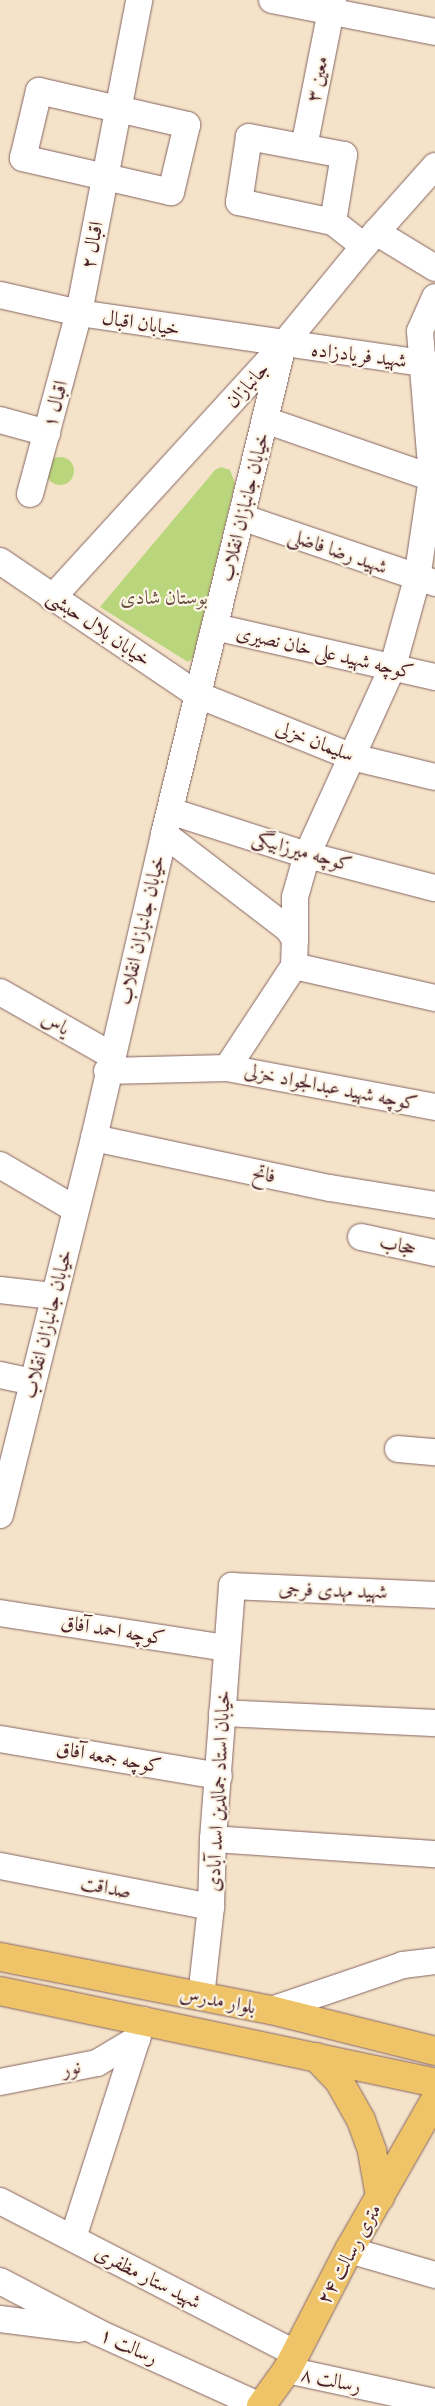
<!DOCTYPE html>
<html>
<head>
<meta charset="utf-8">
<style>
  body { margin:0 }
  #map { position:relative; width:435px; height:2406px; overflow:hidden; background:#f5e3c9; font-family:"IM FELL Great Primer",Amiri,serif }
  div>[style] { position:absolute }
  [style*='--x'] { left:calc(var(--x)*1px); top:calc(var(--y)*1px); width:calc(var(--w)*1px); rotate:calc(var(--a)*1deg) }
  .green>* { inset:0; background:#bad67c }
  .round { border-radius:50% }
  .roads { filter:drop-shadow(0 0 1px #866462) drop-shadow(0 0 1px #866462) }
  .minor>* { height:26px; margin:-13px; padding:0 13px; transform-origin:13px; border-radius:13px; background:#fff }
  .major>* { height:28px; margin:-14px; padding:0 14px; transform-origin:14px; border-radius:14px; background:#efc469 }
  span { translate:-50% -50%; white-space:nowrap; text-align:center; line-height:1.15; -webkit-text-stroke:4.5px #fcf5e5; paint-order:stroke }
  .street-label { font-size:20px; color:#4a1f2b }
  .park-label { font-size:20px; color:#664d3f }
</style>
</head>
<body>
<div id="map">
  <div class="green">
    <div class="round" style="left:46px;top:457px;width:28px;height:28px"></div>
    <div style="clip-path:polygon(221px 467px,230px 470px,235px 483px,193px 658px,188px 662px,100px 607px,215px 470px)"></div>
  </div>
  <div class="roads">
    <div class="minor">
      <div style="--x:272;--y:0;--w:166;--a:11.1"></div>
      <div style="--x:39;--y:91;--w:152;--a:12.9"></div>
      <div style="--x:187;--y:125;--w:69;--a:103.4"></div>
      <div style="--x:171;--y:192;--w:152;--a:-167.1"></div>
      <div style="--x:23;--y:158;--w:69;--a:-76.6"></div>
      <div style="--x:304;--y:147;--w:150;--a:-78.8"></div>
      <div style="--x:333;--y:222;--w:68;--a:-80.7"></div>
      <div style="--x:344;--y:155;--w:97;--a:-169.3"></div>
      <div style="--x:249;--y:137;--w:66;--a:98.7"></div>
      <div style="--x:239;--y:202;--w:96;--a:12"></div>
      <div style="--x:333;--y:222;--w:39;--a:38"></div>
      <div style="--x:376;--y:232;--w:69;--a:31.4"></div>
      <div style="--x:0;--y:295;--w:81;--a:12.8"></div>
      <div style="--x:79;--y:313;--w:360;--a:8.3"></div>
      <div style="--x:0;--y:420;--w:49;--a:15.5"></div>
      <div style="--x:265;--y:420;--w:180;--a:19.1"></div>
      <div style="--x:30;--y:494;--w:188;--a:-74.9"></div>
      <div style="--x:79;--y:313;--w:319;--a:-79.1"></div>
      <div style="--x:241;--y:517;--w:205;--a:18.8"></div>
      <div style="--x:0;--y:561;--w:239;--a:34.1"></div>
      <div style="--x:198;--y:695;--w:166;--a:21.9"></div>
      <div style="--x:352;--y:757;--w:85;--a:13.5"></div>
      <div style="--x:52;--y:598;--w:343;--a:-47.6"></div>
      <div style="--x:283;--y:345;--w:128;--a:-50.7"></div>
      <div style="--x:364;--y:246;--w:107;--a:-48.4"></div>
      <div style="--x:215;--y:627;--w:226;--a:12.8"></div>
      <div style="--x:170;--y:811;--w:144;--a:17.8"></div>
      <div style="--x:307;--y:855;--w:132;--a:14.5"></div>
      <div style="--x:295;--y:939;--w:42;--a:-90"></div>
      <div style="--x:295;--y:897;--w:44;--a:-74.1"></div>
      <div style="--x:307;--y:855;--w:208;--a:-65.5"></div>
      <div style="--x:393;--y:666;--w:90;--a:-74.6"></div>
      <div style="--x:417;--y:579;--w:102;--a:-81.6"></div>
      <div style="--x:432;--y:478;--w:147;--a:-94.7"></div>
      <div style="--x:420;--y:331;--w:37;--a:-66"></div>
      <div style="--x:294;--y:966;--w:145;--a:12.8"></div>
      <div style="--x:0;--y:992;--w:128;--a:29.6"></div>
      <div style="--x:227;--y:1068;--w:212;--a:10.6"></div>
      <div style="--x:107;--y:1071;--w:120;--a:-1.4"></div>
      <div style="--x:227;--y:1068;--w:122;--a:-56.7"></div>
      <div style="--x:294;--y:966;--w:27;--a:-88"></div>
      <div style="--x:295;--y:939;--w:12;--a:-125"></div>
      <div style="--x:288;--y:929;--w:156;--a:-142.5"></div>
      <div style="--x:94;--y:1138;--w:241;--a:12"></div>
      <div style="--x:330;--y:1188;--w:106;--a:9.2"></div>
      <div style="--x:0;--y:1165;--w:87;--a:30.4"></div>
      <div style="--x:361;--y:1237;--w:76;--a:12.2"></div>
      <div style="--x:0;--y:1290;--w:53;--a:6.5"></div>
      <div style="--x:0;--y:1375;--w:33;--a:12"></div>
      <div style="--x:398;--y:1449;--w:37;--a:5"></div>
      <div style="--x:0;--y:1515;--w:389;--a:-76"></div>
      <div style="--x:94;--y:1138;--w:312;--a:-77"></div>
      <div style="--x:164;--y:834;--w:503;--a:-76.32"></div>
      <div style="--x:0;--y:1613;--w:229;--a:8.8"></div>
      <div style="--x:222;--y:1713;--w:213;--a:2.7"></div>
      <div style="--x:0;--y:1739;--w:222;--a:9.6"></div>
      <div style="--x:213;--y:1839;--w:223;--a:3.9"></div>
      <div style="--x:0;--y:1866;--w:215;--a:11"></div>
      <div style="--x:201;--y:1997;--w:91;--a:-83.7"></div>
      <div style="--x:211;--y:1907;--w:68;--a:-88.3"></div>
      <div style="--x:213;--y:1839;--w:254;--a:-85.7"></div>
      <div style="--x:232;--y:1586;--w:203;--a:2.5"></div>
      <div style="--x:271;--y:2010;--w:139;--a:-18.8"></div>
      <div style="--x:403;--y:1965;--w:32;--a:-7"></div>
      <div style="--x:0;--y:2082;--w:99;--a:-11.1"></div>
      <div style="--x:97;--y:2063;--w:47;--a:-31"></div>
      <div style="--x:0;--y:2201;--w:332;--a:27.3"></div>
      <div style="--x:73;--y:2238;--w:229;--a:-72.2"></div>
      <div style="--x:349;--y:2250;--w:90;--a:16.2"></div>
      <div style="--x:0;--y:2281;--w:110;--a:27.7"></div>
      <div style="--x:97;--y:2332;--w:179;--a:24.4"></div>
      <div style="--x:0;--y:2319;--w:80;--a:7.2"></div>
      <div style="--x:287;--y:2370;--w:151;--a:12.2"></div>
    </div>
    <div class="major">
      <div style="--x:0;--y:1957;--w:276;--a:11.1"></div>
      <div style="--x:271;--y:2010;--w:169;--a:14"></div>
      <div style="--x:0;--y:1991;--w:445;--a:11.9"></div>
      <div style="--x:316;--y:2057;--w:33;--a:46"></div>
      <div style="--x:339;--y:2081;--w:45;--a:60.6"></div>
      <div style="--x:361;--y:2120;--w:33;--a:70"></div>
      <div style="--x:372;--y:2151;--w:47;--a:80.1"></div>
      <div style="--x:261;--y:2406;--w:44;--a:-54.2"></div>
      <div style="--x:287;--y:2370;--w:135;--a:-62.7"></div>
      <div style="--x:349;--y:2250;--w:173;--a:-60.2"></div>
    </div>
  </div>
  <div class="street-label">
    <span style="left:317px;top:79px;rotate:-79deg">معین ۳</span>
    <span style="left:92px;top:245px;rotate:-79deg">اقبال ۲</span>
    <span style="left:141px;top:323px;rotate:9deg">خیابان اقبال</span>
    <span style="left:359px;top:355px;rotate:7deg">شهید فریادزاده</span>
    <span style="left:247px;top:385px;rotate:-48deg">جانبازان</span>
    <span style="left:55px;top:404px;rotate:-75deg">اقبال ۱</span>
    <span style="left:244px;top:507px;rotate:-76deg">خیابان جانبازان انقلاب</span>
    <span style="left:338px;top:551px;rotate:19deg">شهید رضا فاضلی</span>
    <span style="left:99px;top:628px;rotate:34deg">خیابان بلال حبشی</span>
    <span style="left:325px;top:652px;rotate:13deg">کوچه شهید علی خان نصیری</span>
    <span style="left:315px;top:741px;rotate:21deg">سلیمان خزلی</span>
    <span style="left:302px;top:851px;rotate:16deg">کوچه میرزابیگی</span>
    <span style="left:141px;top:930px;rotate:-77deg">خیابان جانبازان انقلاب</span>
    <span style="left:56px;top:1023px;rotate:30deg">یاس</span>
    <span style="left:331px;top:1087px;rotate:11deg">کوچه شهید عبدالجواد خزلی</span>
    <span style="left:264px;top:1174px;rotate:12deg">فاتح</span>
    <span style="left:398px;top:1245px;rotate:12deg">حجاب</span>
    <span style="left:47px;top:1324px;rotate:-76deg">خیابان جانبازان انقلاب</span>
    <span style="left:333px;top:1590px;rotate:2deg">شهید مهدی فرجی</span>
    <span style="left:113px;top:1630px;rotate:9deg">کوچه احمد آفاق</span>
    <span style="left:109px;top:1757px;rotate:10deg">کوچه جمعه آفاق</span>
    <span style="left:218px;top:1791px;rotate:-87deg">خیابان استاد جمالدین اسد آبادی</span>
    <span style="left:106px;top:1887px;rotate:11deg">صداقت</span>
    <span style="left:218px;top:2000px;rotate:11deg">بلوار مدرس</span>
    <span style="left:71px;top:2068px;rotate:-12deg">نور</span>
    <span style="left:349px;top:2254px;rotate:-61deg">۲۴ متری رسالت</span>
    <span style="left:148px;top:2277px;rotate:27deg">شهید ستار مظفری</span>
    <span style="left:129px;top:2346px;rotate:25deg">رسالت ۱</span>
    <span style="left:331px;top:2380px;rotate:12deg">رسالت ۸</span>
  </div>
  <div class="park-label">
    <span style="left:164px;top:597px">بوستان شادی</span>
  </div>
</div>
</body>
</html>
